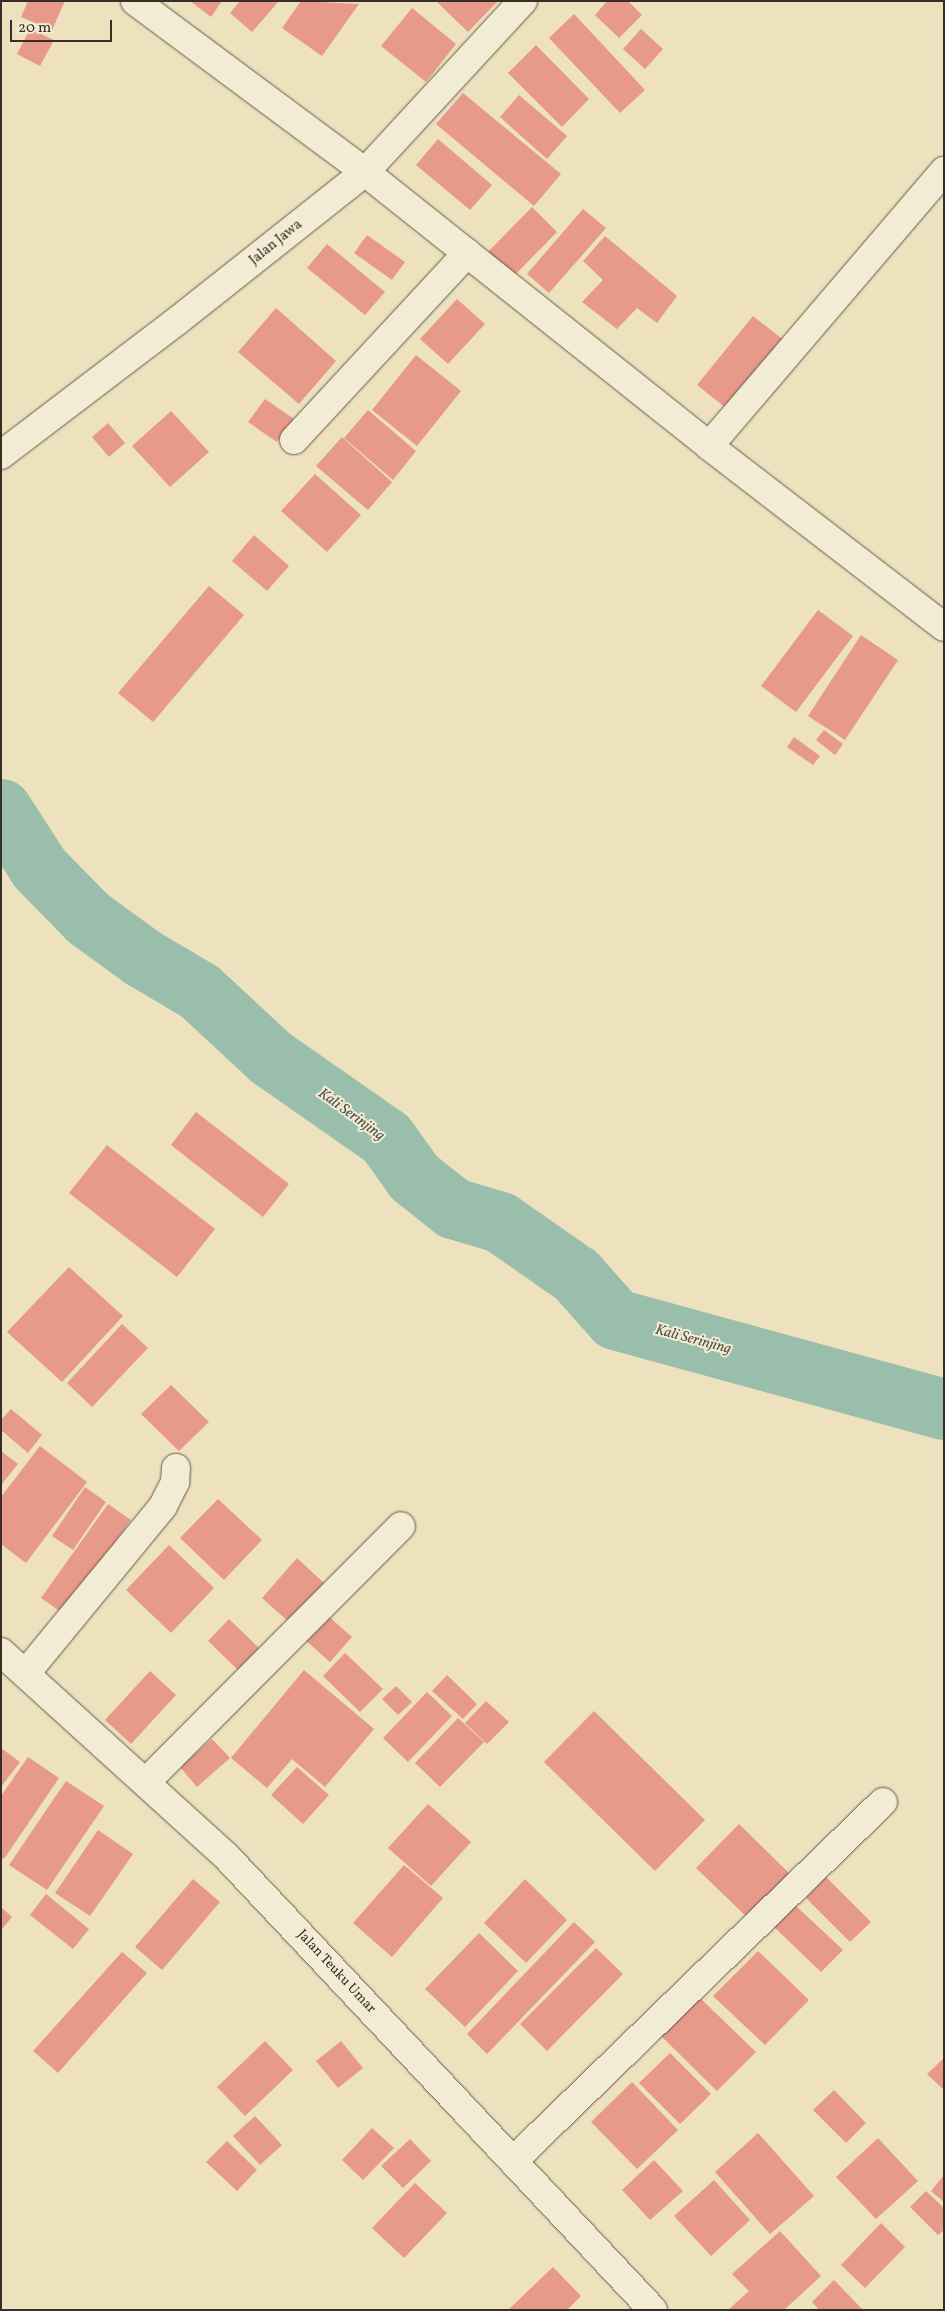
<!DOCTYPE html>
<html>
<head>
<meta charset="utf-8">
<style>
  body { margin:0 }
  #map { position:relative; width:945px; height:2311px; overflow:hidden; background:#ede1be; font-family:Vollkorn,serif }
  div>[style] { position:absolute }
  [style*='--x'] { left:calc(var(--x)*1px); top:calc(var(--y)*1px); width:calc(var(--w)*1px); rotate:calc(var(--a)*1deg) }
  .river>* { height:61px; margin:-30.5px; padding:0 30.5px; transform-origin:30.5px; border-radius:30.5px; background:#9abeac }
  .building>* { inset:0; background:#e7998a }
  .roads { filter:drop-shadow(0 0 1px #665b4c) drop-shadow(0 0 1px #665b4c) }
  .street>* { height:28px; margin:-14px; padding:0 14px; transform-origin:14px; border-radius:14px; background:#f3ecd5 }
  .secondary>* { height:28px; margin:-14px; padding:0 14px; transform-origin:14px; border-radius:14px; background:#f3ecd5 }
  span { translate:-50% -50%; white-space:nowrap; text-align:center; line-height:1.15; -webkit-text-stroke:4px #f3ecd5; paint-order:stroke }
  .street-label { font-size:14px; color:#392e26 }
  .water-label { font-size:15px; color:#515248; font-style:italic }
  .frame { position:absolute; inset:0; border:2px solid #392e26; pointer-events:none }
  .scale { position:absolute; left:10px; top:20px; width:102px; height:22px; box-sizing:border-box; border:2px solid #392e26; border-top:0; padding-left:6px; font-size:15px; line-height:18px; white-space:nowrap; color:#392e26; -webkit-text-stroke:4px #f3ecd5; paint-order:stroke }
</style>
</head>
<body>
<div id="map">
  <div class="river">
    <div style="--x:1;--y:809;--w:70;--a:57.2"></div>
    <div style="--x:39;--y:868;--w:70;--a:45.6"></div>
    <div style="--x:88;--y:918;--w:68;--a:36"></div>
    <div style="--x:143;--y:958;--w:65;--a:30.5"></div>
    <div style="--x:199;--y:991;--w:97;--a:42.9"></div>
    <div style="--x:270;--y:1057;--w:141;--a:34.9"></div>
    <div style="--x:386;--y:1138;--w:48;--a:54.3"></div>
    <div style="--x:414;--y:1177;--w:50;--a:38.5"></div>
    <div style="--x:453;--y:1208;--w:49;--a:16.6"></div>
    <div style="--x:500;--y:1222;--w:93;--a:34.9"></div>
    <div style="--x:576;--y:1275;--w:59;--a:48.4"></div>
    <div style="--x:615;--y:1319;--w:341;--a:15.3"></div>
  </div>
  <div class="building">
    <div style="clip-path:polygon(28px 1px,65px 1px,52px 30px,21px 17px)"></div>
    <div style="clip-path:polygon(190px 1px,222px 1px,211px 17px)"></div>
    <div style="clip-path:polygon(240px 1px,279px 1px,252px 32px,230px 13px)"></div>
    <div style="clip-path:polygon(301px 1px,359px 4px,322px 56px,282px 28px)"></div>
    <div style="clip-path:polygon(436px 1px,498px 1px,468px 32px)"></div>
    <div style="clip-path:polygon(607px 1px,628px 1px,642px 15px,619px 38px,595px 15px)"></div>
    <div style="clip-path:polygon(412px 8px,456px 44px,426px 82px,381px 46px)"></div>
    <div style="clip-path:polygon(574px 14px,645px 90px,620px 113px,549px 38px)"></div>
    <div style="clip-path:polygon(30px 29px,54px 40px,40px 66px,17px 54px)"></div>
    <div style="clip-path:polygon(641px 29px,663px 49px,645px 69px,623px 49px)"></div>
    <div style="clip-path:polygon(536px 45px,589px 99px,562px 127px,508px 73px)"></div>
    <div style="clip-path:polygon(463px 93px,561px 174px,534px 206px,436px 124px)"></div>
    <div style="clip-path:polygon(519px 95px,567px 136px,547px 159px,500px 117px)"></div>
    <div style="clip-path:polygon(438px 139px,492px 185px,470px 210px,416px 165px)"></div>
    <div style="clip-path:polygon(532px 207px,557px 232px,509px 281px,484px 256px)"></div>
    <div style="clip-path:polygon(583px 209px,606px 228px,549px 293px,527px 274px)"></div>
    <div style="clip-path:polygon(367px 235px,405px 262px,392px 280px,354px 253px)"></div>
    <div style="clip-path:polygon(605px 236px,677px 296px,657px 323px,637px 308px,617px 329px,582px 302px,603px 280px,583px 261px)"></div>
    <div style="clip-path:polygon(327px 244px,385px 292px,365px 315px,307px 268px)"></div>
    <div style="clip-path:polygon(457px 299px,485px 324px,448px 364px,420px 339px)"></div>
    <div style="clip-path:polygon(276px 308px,336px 361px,299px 404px,238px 352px)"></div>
    <div style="clip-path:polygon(753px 316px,786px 342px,731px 412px,697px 385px)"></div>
    <div style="clip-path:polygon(416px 355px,461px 391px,417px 446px,372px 410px)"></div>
    <div style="clip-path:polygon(265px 399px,294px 419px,277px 442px,248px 422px)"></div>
    <div style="clip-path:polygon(368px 410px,416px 451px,393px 480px,344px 438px)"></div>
    <div style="clip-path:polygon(171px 411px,209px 452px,170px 487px,132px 446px)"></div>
    <div style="clip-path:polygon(108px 423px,125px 443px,109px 457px,92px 437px)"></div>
    <div style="clip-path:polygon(342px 437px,392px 482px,368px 510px,316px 466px)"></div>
    <div style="clip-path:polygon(315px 474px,361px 515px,327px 552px,281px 511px)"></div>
    <div style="clip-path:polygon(254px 535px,289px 566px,267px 591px,232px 561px)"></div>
    <div style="clip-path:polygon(209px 586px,244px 615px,153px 722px,118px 693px)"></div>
    <div style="clip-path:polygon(818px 610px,853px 636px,796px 712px,761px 686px)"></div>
    <div style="clip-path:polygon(861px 635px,898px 660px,845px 740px,808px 716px)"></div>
    <div style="clip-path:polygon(824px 730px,843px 744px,835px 755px,816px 740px)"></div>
    <div style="clip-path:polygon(794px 737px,820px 756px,813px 765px,787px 747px)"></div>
    <div style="clip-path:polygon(196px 1112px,289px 1184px,263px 1217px,171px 1145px)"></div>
    <div style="clip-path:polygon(107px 1145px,215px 1229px,177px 1277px,69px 1193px)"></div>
    <div style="clip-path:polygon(69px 1267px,123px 1316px,62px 1382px,7px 1332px)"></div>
    <div style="clip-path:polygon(122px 1324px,148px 1348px,92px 1407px,67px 1383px)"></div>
    <div style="clip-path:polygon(171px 1385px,209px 1422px,179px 1451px,141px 1414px)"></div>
    <div style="clip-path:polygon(11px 1409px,42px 1435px,28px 1453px,1px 1430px,1px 1420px)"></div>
    <div style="clip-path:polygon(40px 1446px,87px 1482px,26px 1563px,1px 1544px,1px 1497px)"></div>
    <div style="clip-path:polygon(1px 1451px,18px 1464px,1px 1485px)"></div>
    <div style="clip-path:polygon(85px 1487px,106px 1502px,73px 1550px,52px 1536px)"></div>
    <div style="clip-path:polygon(218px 1499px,262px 1540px,224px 1580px,180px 1538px)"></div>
    <div style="clip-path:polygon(108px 1504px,131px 1520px,64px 1614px,41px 1598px)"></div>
    <div style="clip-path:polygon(169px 1545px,214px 1588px,171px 1633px,126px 1590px)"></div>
    <div style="clip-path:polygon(297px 1558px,324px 1583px,290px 1623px,262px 1598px)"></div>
    <div style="clip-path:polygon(326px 1614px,352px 1637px,330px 1662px,304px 1639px)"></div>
    <div style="clip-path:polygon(229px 1619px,259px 1648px,238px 1670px,208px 1641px)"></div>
    <div style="clip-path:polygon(345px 1653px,383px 1689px,360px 1712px,323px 1676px)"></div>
    <div style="clip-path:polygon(304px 1670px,374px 1729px,325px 1787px,292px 1759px,267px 1788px,231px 1758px)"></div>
    <div style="clip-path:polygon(150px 1671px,176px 1695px,131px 1744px,105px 1720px)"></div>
    <div style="clip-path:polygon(447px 1675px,477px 1704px,463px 1719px,432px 1691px)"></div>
    <div style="clip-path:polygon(396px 1686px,412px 1702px,398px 1715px,382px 1699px)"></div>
    <div style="clip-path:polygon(427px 1692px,452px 1716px,408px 1762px,383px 1738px)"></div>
    <div style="clip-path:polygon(486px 1701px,509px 1722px,487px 1744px,465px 1723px)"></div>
    <div style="clip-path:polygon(594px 1711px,705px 1820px,655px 1871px,544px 1762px)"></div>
    <div style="clip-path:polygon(458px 1718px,484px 1742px,440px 1787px,415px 1763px)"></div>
    <div style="clip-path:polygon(212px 1739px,230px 1758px,197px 1787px,180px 1767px)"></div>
    <div style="clip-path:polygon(1px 1748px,20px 1762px,1px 1787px)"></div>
    <div style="clip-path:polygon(28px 1757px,59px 1778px,4px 1859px,1px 1857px,1px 1796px)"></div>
    <div style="clip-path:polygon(297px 1767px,329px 1795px,303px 1824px,271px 1795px)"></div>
    <div style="clip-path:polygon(66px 1781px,104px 1806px,47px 1890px,9px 1865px)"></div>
    <div style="clip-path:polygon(428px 1804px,471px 1842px,431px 1886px,388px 1848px)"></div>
    <div style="clip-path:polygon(739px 1824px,795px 1879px,752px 1922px,696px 1868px)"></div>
    <div style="clip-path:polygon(98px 1830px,133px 1854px,90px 1916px,55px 1893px)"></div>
    <div style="clip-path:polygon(404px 1865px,443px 1898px,392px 1957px,353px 1923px)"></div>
    <div style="clip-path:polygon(826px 1877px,871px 1922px,850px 1942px,806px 1898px)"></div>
    <div style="clip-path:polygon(193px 1879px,220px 1902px,162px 1970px,135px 1947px)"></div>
    <div style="clip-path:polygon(525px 1879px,567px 1920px,526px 1963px,484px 1923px)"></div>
    <div style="clip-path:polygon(46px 1894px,89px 1929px,73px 1949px,30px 1915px)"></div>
    <div style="clip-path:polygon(795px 1905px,843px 1950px,821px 1972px,774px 1927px)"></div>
    <div style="clip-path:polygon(1px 1907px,12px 1917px,1px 1930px)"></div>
    <div style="clip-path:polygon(574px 1922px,595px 1942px,487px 2054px,467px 2034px)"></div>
    <div style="clip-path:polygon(479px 1933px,518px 1971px,465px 2027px,425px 1989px)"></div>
    <div style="clip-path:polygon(596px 1948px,623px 1974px,547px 2051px,520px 2024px)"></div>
    <div style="clip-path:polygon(758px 1951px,809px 2000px,765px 2045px,713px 1996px)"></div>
    <div style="clip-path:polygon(122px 1952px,147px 1973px,58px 2073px,33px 2051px)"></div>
    <div style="clip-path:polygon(698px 1996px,756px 2052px,717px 2091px,659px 2034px)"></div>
    <div style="clip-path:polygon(265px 2041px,293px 2070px,245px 2116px,217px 2087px)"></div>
    <div style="clip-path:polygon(341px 2041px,363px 2068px,338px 2088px,316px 2061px)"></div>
    <div style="clip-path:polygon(670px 2053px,711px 2094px,680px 2124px,639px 2083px)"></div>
    <div style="clip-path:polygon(944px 2058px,944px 2090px,927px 2074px)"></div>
    <div style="clip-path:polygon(632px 2082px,678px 2130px,637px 2169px,591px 2122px)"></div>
    <div style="clip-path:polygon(834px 2090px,866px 2123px,846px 2143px,813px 2110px)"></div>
    <div style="clip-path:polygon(255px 2116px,282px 2145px,260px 2165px,233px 2136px)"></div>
    <div style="clip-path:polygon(372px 2128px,394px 2148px,363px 2180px,342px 2160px)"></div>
    <div style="clip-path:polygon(758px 2133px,814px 2196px,770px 2234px,715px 2172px)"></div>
    <div style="clip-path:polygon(878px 2138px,918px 2181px,876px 2219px,836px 2177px)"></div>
    <div style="clip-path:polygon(410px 2139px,431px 2161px,403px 2188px,381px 2166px)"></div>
    <div style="clip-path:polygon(227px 2141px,257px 2170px,237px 2191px,206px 2162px)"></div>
    <div style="clip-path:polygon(654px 2160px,683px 2191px,650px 2220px,622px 2190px)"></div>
    <div style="clip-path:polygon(944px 2175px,944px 2202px,931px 2191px)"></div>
    <div style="clip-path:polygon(714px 2180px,750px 2220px,711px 2256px,674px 2216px)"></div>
    <div style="clip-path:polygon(415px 2183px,447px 2213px,404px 2258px,372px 2228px)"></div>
    <div style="clip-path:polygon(926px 2191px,944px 2208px,944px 2230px,938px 2235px,910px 2207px)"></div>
    <div style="clip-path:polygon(881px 2223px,905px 2247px,865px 2288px,841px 2265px)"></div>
    <div style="clip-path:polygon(780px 2231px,821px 2276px,784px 2310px,728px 2310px,749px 2291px,732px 2274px)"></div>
    <div style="clip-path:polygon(553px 2267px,581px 2296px,567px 2310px,508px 2310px)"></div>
    <div style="clip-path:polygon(834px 2280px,863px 2310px,819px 2310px,812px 2302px)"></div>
  </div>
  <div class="roads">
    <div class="street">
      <div style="--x:135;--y:1;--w:287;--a:36.6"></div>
      <div style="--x:365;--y:172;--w:440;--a:38.5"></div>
      <div style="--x:709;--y:446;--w:297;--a:37.6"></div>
      <div style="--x:294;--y:440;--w:255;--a:-47.2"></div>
      <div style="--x:709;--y:446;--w:362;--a:-49.5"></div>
      <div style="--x:26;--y:1673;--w:216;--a:-50.6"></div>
      <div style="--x:163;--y:1506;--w:27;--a:-63"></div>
      <div style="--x:175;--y:1482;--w:14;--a:-86"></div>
      <div style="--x:146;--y:1782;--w:361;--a:-45.1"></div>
      <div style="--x:514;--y:2160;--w:514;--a:-44.13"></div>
    </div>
    <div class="secondary">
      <div style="--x:1;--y:455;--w:221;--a:-37.3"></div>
      <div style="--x:177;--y:321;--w:240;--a:-38.4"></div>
      <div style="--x:365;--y:172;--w:233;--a:-47.3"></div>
      <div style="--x:1;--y:1652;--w:304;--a:42.2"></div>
      <div style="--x:226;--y:1856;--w:623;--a:46.76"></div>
    </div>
  </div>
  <div class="street-label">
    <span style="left:276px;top:243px;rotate:-39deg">Jalan Jawa</span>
    <span style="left:336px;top:1972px;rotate:47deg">Jalan Teuku Umar</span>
  </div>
  <div class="water-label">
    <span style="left:351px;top:1115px;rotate:36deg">Kali Serinjing</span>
    <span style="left:693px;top:1340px;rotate:15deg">Kali Serinjing</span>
  </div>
  <div class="frame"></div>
  <div class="scale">20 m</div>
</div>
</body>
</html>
